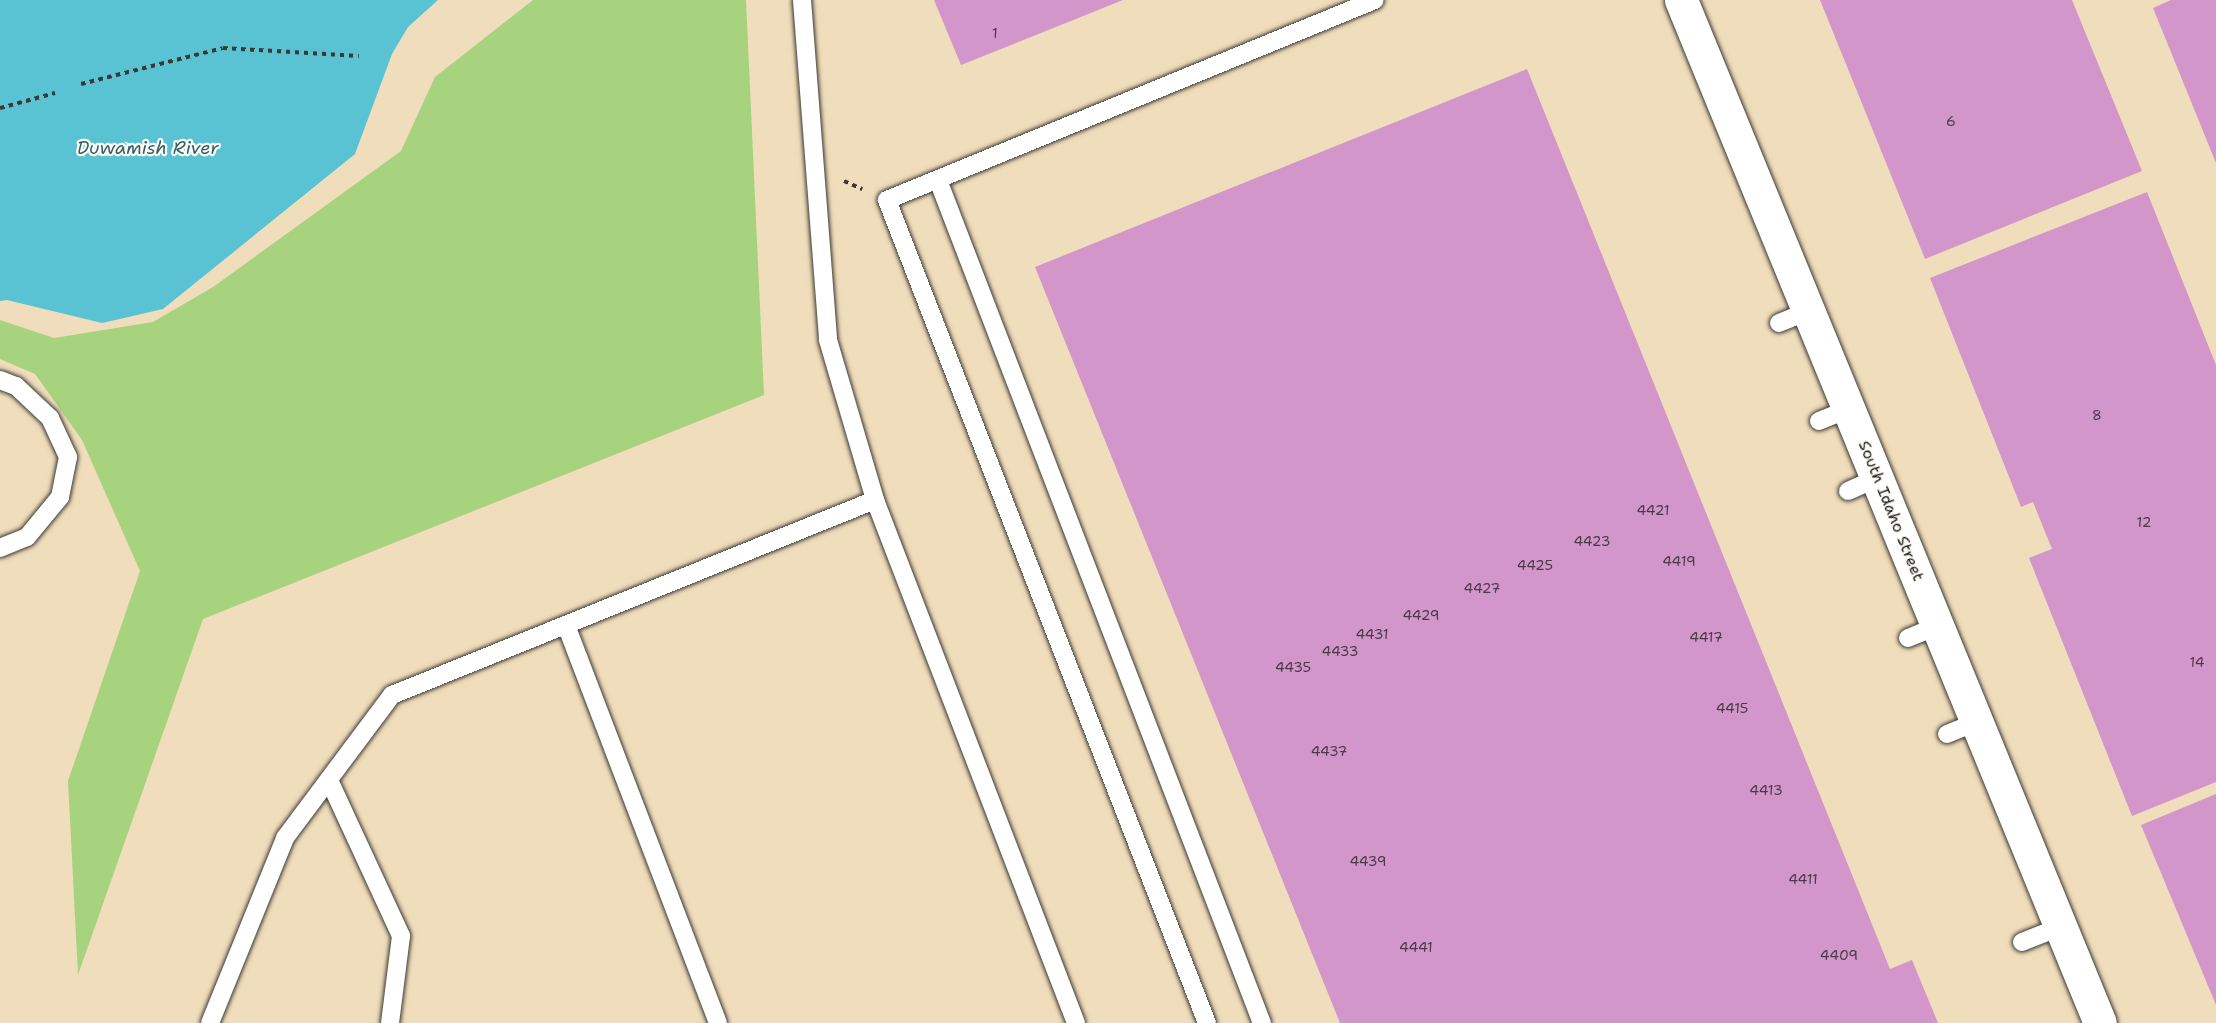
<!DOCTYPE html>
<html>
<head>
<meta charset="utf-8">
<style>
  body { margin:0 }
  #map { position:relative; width:2216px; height:1023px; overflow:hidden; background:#f0ddbb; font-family:"Shantell Sans",sans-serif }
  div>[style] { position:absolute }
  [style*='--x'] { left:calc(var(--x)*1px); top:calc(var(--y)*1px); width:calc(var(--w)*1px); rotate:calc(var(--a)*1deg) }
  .green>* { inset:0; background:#a7d37f }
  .water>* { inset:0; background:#59c3d4 }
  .pier>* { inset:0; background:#f0ddbb }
  .building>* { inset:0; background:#d396cb }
  .path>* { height:4px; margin-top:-2px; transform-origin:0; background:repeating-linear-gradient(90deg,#3c3934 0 4.5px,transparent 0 9px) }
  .roads { filter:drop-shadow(0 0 2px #3c3934) drop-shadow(0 0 2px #3c3934) }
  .service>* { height:18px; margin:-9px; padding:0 9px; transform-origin:9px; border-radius:9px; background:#fff }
  .minor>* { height:33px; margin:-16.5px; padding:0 16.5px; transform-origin:16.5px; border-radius:16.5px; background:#fff }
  span { translate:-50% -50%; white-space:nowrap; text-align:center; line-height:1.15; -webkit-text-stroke:4.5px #fdfcf7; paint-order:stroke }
  .number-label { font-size:14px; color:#4a3a48 }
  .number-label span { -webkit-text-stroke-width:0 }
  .street-label { font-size:16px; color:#1c1c1c }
  .water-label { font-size:18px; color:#345f66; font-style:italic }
</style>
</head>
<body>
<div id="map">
  <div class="green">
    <div style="clip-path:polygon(530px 0,746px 0,764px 395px,203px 619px,78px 975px,68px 781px,140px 571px,82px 440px,35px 374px,0 359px,0 317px,435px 77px)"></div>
  </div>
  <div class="water">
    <div style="clip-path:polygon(0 0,530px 0,435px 77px,399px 148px,152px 319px,55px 335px,0 317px)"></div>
  </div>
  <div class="pier">
    <div style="clip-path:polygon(438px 0,533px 0,435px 77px,401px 151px,213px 287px,153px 322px,54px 338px,0 320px,0 301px,7px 300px,102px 323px,163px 309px,355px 154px,392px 54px,408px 27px)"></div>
  </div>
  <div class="building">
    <div style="clip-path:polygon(934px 0,1123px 0,961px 65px)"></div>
    <div style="clip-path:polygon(1820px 0,2072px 0,2142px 171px,1925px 259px)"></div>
    <div style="clip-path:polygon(2171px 0,2216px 0,2216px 163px,2153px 8px)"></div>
    <div style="clip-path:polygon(1527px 69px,1890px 969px,1912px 960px,1938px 1023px,1340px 1023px,1035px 267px)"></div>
    <div style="clip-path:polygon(2147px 192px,2216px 365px,2216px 782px,2132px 816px,2029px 558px,2052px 549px,2033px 502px,2021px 507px,1930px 278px)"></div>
    <div style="clip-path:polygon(2216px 794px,2216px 1005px,2141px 825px)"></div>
  </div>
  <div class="path">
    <div style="--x:81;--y:84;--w:146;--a:-14.2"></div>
    <div style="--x:223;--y:48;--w:136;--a:3.4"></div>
    <div style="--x:0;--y:108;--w:57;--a:-15.3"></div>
    <div style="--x:844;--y:181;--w:20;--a:24"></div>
  </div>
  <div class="roads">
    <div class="service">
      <div style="--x:802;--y:0;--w:341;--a:85.6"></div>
      <div style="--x:828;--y:340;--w:167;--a:73.6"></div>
      <div style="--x:875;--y:500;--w:560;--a:68.98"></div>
      <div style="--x:938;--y:180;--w:903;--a:68.98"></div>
      <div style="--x:1779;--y:323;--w:32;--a:-22"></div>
      <div style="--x:0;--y:380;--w:17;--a:21"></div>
      <div style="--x:16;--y:386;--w:47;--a:43.3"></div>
      <div style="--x:50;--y:418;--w:43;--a:65.2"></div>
      <div style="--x:68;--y:457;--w:41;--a:101.3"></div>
      <div style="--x:60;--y:497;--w:52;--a:129.5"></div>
      <div style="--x:27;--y:537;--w:29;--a:158"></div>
      <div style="--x:1819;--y:421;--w:32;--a:-22"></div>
      <div style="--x:1848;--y:491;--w:32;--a:-24"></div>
      <div style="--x:566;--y:625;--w:426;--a:69.1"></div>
      <div style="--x:1908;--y:638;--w:31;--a:-22"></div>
      <div style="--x:1947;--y:734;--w:32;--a:-22"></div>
      <div style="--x:329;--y:780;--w:172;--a:65.2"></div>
      <div style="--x:401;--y:936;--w:88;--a:97.2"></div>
      <div style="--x:2022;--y:942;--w:41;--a:-21.5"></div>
      <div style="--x:210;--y:1023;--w:200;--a:-67.9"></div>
      <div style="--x:285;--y:838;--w:179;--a:-53.2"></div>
      <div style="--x:392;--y:695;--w:521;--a:-21.99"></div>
      <div style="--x:1207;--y:1023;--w:883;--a:-111.25"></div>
      <div style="--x:887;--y:200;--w:527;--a:-22.29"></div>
    </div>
    <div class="minor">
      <div style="--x:1681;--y:0;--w:1105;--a:67.73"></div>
    </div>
  </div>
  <div class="number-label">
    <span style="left:995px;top:33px">1</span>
    <span style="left:1951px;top:121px">6</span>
    <span style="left:2097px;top:415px">8</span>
    <span style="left:1653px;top:510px">4421</span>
    <span style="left:2144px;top:522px">12</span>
    <span style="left:1592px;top:541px">4423</span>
    <span style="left:1679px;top:561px">4419</span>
    <span style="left:1535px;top:565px">4425</span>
    <span style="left:1482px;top:588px">4427</span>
    <span style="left:1421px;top:615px">4429</span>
    <span style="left:1372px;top:634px">4431</span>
    <span style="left:1706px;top:637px">4417</span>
    <span style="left:1340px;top:651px">4433</span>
    <span style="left:2197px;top:662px">14</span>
    <span style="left:1293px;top:667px">4435</span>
    <span style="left:1732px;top:708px">4415</span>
    <span style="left:1329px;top:751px">4437</span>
    <span style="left:1766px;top:790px">4413</span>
    <span style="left:1368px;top:861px">4439</span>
    <span style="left:1803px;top:879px">4411</span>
    <span style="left:1416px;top:947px">4441</span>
    <span style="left:1839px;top:955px">4409</span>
  </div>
  <div class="street-label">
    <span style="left:1891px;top:511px;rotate:68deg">South Idaho Street</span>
  </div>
  <div class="water-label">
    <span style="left:148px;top:148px">Duwamish River</span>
  </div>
</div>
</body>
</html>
